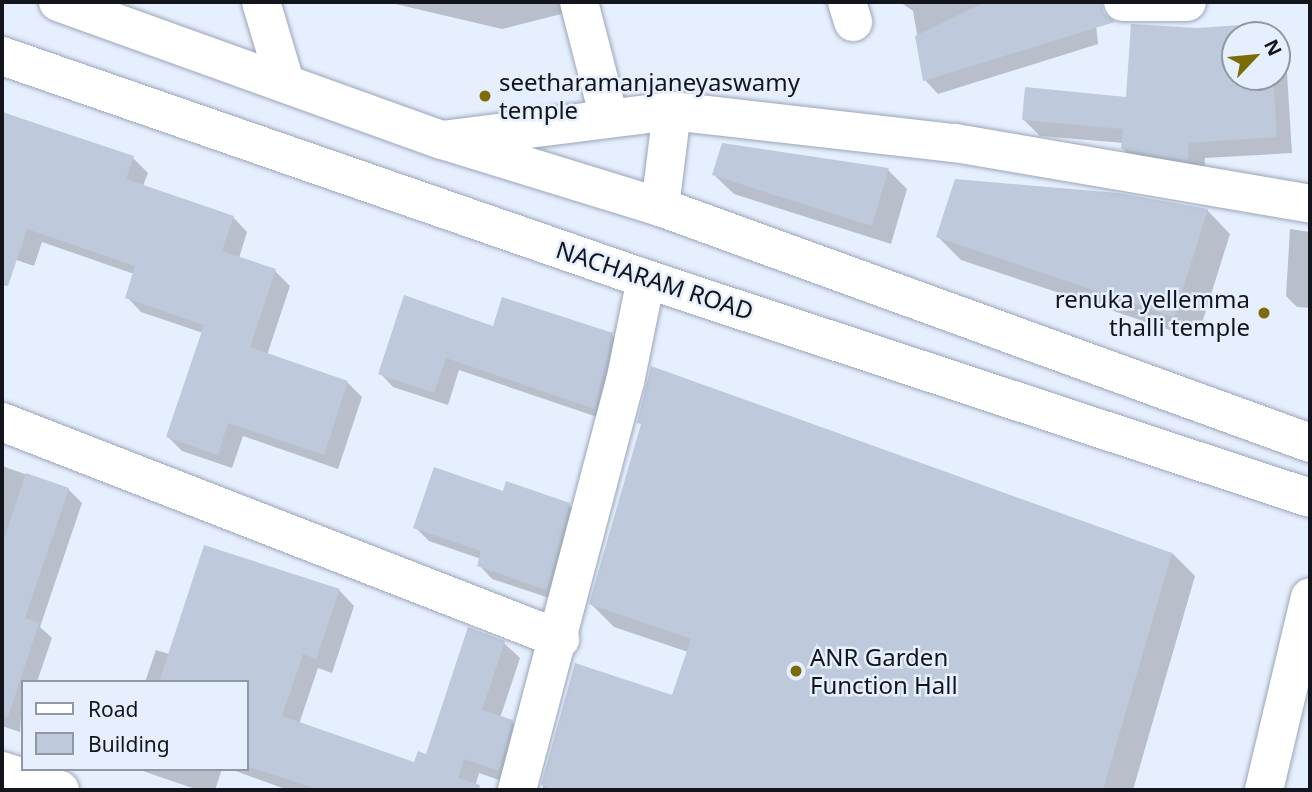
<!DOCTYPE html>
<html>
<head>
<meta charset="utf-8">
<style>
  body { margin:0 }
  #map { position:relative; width:1312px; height:792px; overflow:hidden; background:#e6effe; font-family:"Noto Sans",sans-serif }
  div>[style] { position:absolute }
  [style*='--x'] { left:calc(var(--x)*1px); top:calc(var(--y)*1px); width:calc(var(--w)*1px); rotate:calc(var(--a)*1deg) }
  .shadow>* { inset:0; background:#0003 }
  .building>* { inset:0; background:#bec9dc }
  .roads { filter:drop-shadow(0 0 2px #9aa5b7) drop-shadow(0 0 2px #9aa5b7) }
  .minor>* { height:38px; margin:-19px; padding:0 19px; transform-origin:19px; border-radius:19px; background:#fff }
  .major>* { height:38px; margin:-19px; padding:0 19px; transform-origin:19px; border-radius:19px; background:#fff }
  .dots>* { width:19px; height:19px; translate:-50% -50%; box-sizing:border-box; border:4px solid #e6effe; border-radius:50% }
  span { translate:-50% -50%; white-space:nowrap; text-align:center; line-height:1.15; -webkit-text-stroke:5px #e6effe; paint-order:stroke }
  .poi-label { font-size:24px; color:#12161c }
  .left { translate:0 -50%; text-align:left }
  .right { translate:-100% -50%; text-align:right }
  .street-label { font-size:24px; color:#12161c }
  .frame { position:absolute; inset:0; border:4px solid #12161c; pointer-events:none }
  .legend { position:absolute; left:21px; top:680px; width:228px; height:91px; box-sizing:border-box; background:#e6effe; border:2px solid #9198a4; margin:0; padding:9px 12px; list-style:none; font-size:21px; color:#12161c }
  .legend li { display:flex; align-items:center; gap:14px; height:35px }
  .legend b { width:35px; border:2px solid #9198a4 }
  .north { position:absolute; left:1221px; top:21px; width:70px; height:70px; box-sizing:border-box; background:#e6effe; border:2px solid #9198a4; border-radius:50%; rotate:64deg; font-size:19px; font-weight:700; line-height:28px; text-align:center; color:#12161c }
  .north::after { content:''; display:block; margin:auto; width:24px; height:32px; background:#7b6c06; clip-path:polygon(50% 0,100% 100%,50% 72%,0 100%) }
</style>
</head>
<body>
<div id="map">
  <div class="shadow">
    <div style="clip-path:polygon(387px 2px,579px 2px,581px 9px,502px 29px)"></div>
    <div style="clip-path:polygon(900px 2px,1106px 2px,1106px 3px,1094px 4px,1098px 44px,938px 94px,925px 80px,913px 11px)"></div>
    <div style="clip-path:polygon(evenodd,1268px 25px,1285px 41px,1292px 153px,1205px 158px,1204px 176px,1140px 165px,1123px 149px,1124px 143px,1040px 136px,1024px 120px,1127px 98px,1132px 33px,1268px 25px,1235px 35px,1277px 35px,1277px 77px,1235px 77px,1235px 35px)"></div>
    <div style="clip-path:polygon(2px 112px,133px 158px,148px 173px,143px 186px,233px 217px,247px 232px,239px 258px,275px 271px,290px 286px,267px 355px,347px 382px,362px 397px,338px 469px,243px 436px,232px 468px,182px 451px,168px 437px,203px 333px,141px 312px,127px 297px,134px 274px,42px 242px,34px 266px,2px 255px)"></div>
    <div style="clip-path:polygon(888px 170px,907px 189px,891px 244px,734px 194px,714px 175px)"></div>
    <div style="clip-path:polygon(1207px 210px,1230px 234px,1197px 339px,961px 260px,938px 237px)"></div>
    <div style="clip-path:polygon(1290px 229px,1310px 232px,1310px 308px,1297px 307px,1286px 296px)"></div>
    <div style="clip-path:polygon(494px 328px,612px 335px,625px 348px,609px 421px,459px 370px,448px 405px,393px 387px,380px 373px)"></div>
    <div style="clip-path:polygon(639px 422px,1172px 553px,1195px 576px,1133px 790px,542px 790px,577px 665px,673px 697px,688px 652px,614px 627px,591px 604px,642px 425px)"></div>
    <div style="clip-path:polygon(2px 466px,68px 489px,82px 503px,40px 627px,52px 638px,37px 682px,23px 682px,20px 732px,2px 726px)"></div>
    <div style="clip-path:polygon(504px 493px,569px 505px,583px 518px,561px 602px,492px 579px,479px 565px,481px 559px,429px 541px,415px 527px)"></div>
    <div style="clip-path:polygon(339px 590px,354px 606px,332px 673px,318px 668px,299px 724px,415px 765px,427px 756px,504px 643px,520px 658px,500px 718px,512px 722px,527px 737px,514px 785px,479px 773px,474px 790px,288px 790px,230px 769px,247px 769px,247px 682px,145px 682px,156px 650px,169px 654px)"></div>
    <div style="clip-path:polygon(137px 769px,222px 769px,215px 790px,198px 790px)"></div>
  </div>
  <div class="building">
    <div style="clip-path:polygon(985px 2px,1101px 2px,1104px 13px,1115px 22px,923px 81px,915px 36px)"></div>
    <div style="clip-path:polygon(1269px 23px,1270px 35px,1235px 35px,1235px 77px,1273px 77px,1277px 137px,1189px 143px,1188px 161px,1121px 149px,1123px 129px,1022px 120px,1025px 87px,1126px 97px,1131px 24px,1197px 28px)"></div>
    <div style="clip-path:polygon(2px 112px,134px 156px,126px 179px,234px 216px,222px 251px,276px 269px,250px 347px,348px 381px,324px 455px,228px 423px,218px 455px,166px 437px,204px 325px,125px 298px,135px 266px,27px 229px,8px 286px,2px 285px)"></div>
    <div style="clip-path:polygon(722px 143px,889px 168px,872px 226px,712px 175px)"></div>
    <div style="clip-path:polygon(955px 179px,1118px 193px,1208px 209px,1174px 317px,936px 237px)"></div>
    <div style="clip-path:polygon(404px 295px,493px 326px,502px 297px,613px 333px,595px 409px,446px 358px,434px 393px,378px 374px)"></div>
    <div style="clip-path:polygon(651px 366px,1172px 553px,1103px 790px,555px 790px,541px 785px,575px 663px,672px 695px,691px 639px,589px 604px,641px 424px,637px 423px)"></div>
    <div style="clip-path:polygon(434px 467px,503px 491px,506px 481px,570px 503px,547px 590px,477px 566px,481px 551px,413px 528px)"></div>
    <div style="clip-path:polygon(26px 473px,69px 488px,25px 618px,39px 623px,8px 717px,2px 716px,2px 545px)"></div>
    <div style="clip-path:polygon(204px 545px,340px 589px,316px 659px,303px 654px,282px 716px,414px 762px,418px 751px,426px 754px,468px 627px,505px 641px,482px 710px,513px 720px,499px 771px,464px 759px,458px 778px,480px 785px,479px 790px,320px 790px,247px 766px,247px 682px,159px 682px)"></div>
  </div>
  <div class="roads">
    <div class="minor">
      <div style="--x:261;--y:2;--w:84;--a:73.3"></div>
      <div style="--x:579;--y:2;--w:120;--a:75.5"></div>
      <div style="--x:847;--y:2;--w:21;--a:73"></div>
      <div style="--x:1123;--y:2;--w:64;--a:0"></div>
      <div style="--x:442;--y:140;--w:232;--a:-7.2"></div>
      <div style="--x:672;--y:111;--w:285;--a:6.5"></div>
      <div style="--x:955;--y:143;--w:360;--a:9.7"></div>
      <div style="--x:660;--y:207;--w:97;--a:-82.9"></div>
      <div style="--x:2;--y:422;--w:599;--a:21.25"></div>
      <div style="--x:2;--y:771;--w:61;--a:18.1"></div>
      <div style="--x:517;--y:790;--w:422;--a:-75.2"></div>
      <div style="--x:625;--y:382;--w:105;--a:-78.5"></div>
      <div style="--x:1264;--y:790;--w:198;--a:-76.6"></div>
    </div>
    <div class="major">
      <div style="--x:58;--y:2;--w:408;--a:19.8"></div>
      <div style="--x:442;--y:140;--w:228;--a:17.1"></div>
      <div style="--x:660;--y:207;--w:692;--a:19.95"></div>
      <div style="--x:2;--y:56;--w:682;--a:19.1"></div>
      <div style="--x:646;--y:279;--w:699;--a:18.25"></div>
    </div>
  </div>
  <div class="dots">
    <div style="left:485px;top:96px;background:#7b6c06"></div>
    <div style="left:1264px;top:313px;background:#7b6c06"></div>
    <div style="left:796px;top:671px;background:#7b6c06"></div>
  </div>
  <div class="poi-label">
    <span class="left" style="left:499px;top:96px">seetharamanjaneyaswamy<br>temple</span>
    <span class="right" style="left:1250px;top:313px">renuka yellemma<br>thalli temple</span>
    <span class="left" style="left:810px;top:671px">ANR Garden<br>Function Hall</span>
  </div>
  <div class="street-label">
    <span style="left:655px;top:280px;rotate:18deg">NACHARAM ROAD</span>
  </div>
  <div class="frame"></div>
  <ul class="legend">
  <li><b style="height:9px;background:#fff"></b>Road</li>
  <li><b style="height:19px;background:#bec9dc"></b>Building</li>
  </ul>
  <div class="north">N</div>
</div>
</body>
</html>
